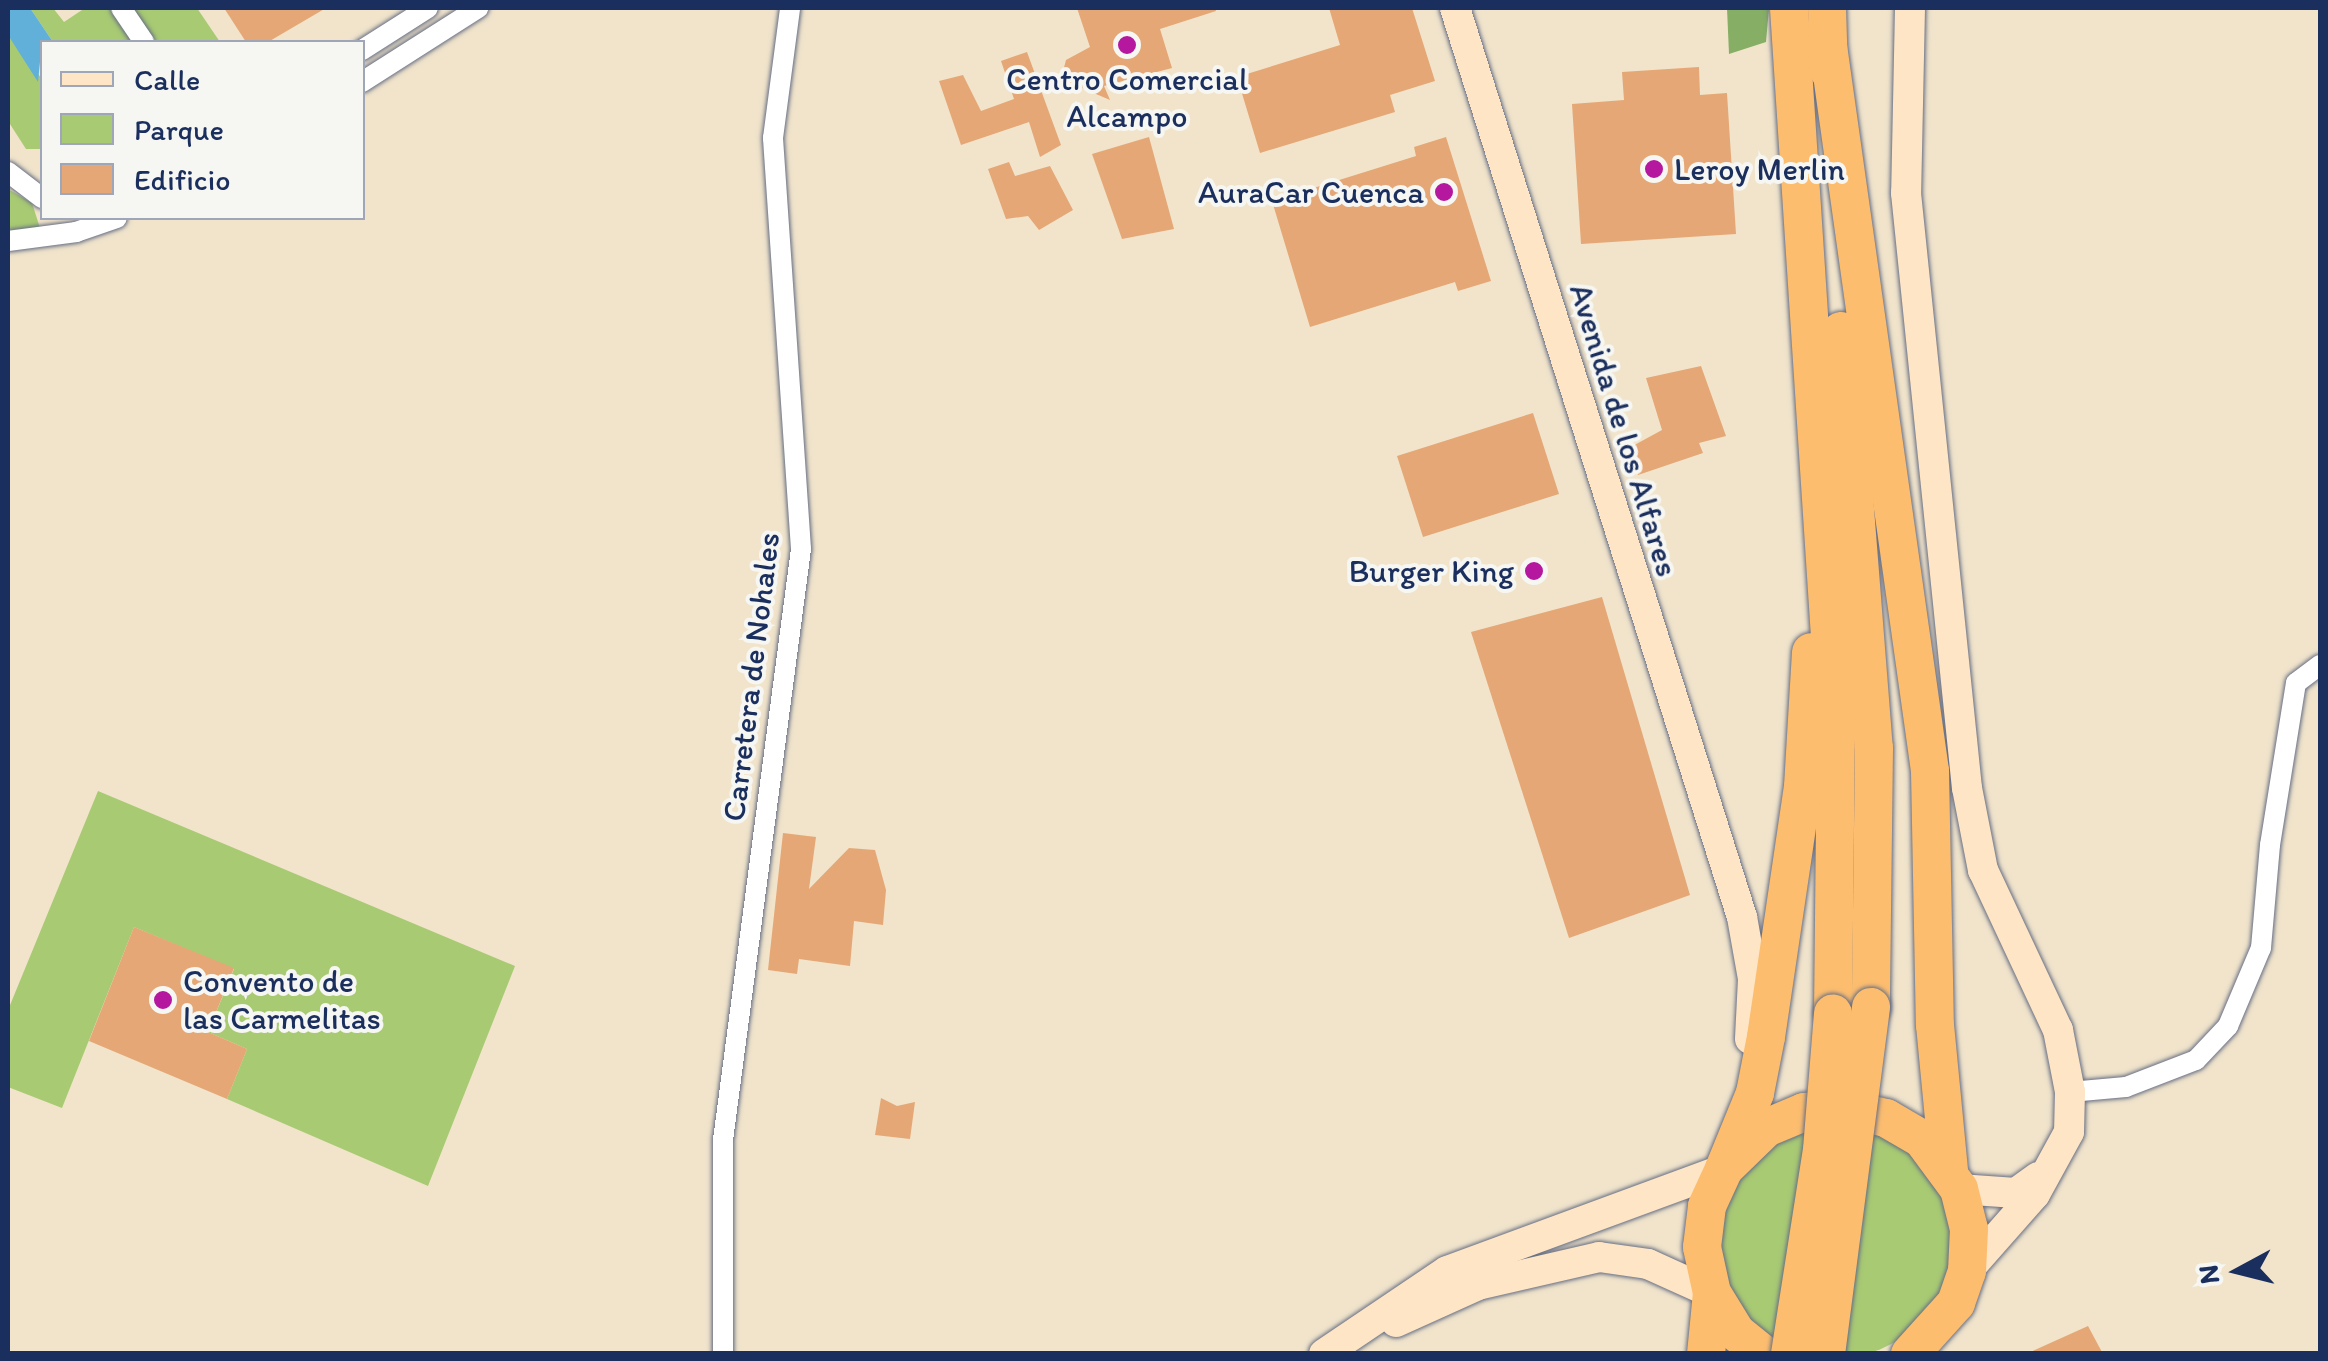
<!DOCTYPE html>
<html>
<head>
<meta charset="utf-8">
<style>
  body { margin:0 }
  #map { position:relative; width:2328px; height:1361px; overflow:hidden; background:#f1e4cb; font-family:Itim,sans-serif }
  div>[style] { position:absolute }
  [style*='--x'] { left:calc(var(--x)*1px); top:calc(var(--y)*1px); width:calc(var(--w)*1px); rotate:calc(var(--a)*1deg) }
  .green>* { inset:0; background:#a8ca73 }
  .round { border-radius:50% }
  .forest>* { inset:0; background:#86ae65 }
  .water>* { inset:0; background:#60b0da }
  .building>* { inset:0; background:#e5a775 }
  .roads { filter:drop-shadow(0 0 2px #666e84) drop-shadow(0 0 2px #666e84) }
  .street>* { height:20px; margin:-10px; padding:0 10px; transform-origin:10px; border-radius:10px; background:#fff }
  .secondary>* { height:30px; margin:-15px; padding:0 15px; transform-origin:15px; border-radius:15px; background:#fee5c5 }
  .highway>* { height:38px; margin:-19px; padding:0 19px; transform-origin:19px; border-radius:19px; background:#fcbd6f }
  .bridges { filter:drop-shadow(0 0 2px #666e84) drop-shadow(0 0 2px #666e84) }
  .highway-bridge>* { height:38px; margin:-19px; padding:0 19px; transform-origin:19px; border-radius:19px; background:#fcbd6f }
  .dots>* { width:28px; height:28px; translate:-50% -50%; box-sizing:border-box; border:5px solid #f6f6f2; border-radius:50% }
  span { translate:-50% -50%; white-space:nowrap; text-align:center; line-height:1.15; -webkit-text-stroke:8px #f6f6f2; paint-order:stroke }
  .poi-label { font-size:32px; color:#1b2f5e }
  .left { translate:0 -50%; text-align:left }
  .right { translate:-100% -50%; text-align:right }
  .street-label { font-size:32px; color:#1b2f5e }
  .frame { position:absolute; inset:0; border:10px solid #1b2f5e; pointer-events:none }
  .legend { position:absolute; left:40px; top:40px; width:325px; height:180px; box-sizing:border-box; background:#f6f6f2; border:2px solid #9ea6b7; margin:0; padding:12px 18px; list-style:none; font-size:30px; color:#1b2f5e }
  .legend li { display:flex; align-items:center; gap:20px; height:50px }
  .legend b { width:50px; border:2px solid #9ea6b7 }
  .north { position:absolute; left:2188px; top:1221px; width:100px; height:100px; -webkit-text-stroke:8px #f6f6f2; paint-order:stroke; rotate:263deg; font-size:28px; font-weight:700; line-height:40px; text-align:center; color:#1b2f5e }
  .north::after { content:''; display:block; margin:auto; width:35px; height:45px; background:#1b2f5e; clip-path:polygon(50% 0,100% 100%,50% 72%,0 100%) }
</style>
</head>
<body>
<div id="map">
  <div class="green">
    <div style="clip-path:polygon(30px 8px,53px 8px,64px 22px,85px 8px,116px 8px,140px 42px,53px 42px)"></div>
    <div style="clip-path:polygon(132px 8px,197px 8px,220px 42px,156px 42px)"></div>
    <div style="clip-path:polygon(8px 35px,42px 79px,42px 149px,26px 149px,8px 121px)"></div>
    <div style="clip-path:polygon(8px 189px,32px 203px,40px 228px,8px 230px)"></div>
    <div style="clip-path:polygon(98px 791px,515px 966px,428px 1186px,227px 1099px,247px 1049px,208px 1032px,234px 969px,134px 927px,62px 1108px,8px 1087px,8px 1010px)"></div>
    <div class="round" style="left:1720px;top:1126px;width:232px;height:232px"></div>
  </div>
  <div class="forest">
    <div style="clip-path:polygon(1727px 8px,1769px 8px,1766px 42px,1729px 54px)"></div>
  </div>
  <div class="water">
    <div style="clip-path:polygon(8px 8px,30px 8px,53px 42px,42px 42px,38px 82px,8px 35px)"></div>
  </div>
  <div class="building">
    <div style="clip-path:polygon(224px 8px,326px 8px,268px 42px,246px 42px)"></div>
    <div style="clip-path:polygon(1077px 8px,1215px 8px,1216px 11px,1160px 29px,1172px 68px,1104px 86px,1110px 100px,1061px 79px,1066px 60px,1090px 47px)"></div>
    <div style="clip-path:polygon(1329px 8px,1412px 8px,1435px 81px,1390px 95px,1395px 112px,1260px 153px,1237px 77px,1340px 45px)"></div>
    <div style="clip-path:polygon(1027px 52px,1061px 145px,1040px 157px,1029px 122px,961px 145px,939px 81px,963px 75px,981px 111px,1014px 99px,1001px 61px)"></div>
    <div style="clip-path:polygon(1699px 67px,1700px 95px,1727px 93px,1736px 234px,1581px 244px,1572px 104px,1624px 100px,1622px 72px)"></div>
    <div style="clip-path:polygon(1149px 137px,1174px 229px,1122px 239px,1092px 154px)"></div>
    <div style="clip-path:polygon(1446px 137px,1491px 281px,1458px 291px,1455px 282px,1310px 327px,1272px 201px,1416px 156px,1414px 147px)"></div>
    <div style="clip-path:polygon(1009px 162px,1015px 176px,1050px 166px,1073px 210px,1039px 230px,1028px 216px,1006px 219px,988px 169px)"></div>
    <div style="clip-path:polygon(1701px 366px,1726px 436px,1699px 443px,1703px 453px,1638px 475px,1629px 448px,1662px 430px,1646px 378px)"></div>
    <div style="clip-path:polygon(1533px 413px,1559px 494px,1423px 537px,1397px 456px)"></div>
    <div style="clip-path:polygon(1602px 597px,1690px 895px,1569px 938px,1471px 632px)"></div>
    <div style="clip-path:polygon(783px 833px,816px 837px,809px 889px,849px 848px,875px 850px,886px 890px,883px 925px,854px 921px,850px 966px,799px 959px,797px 974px,768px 970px)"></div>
    <div style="clip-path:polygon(134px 927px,234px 968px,208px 1032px,247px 1049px,227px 1099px,89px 1041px)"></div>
    <div style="clip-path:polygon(881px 1098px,897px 1106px,915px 1102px,910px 1139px,875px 1135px)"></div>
    <div style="clip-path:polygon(2088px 1326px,2103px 1354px,2026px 1354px)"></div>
  </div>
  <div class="roads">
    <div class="street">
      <div style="--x:121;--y:8;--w:41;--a:55.9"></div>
      <div style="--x:362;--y:50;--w:78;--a:-32.5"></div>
      <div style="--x:362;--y:82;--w:138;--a:-32.5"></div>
      <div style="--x:8;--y:172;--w:43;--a:37.4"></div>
      <div style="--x:8;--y:241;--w:69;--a:-7.5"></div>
      <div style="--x:76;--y:232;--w:43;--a:-18.9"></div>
      <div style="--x:2070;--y:1092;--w:56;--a:-5.1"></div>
      <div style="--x:2126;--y:1087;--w:75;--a:-21.1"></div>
      <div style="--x:2196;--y:1060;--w:47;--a:-46.7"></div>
      <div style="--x:2228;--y:1026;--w:85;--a:-67.1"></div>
      <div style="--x:2261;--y:948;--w:103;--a:-85"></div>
      <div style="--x:2270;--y:845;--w:164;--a:-80.9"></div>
      <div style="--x:2296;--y:683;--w:30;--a:-37"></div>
      <div style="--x:723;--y:1354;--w:214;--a:-90"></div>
      <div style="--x:723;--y:1140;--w:596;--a:-82.48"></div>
      <div style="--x:801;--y:549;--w:412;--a:-93.9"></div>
      <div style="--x:773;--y:138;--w:131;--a:-82.5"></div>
    </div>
    <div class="secondary">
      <div style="--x:1455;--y:8;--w:953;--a:72.48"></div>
      <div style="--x:1742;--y:917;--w:63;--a:79.9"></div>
      <div style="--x:1753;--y:979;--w:60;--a:92.9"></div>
      <div style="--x:1910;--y:8;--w:185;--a:91.2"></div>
      <div style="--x:1906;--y:193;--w:598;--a:84.15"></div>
      <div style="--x:1967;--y:788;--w:84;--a:79"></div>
      <div style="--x:1983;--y:870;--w:177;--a:64.9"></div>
      <div style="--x:2058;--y:1030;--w:63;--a:79"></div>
      <div style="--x:2070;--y:1092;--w:40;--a:91.4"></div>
      <div style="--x:2069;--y:1132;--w:71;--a:118.7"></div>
      <div style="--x:2035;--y:1194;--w:103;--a:131.4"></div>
      <div style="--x:1959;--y:1189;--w:57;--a:4"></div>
      <div style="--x:2016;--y:1193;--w:27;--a:-36"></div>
      <div style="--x:1396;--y:1322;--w:90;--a:-24.3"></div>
      <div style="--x:1478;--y:1285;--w:124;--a:-13"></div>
      <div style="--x:1599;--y:1257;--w:49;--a:8.1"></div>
      <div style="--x:1648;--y:1264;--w:70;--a:24.4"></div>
      <div style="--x:1324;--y:1354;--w:148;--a:-34"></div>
      <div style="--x:1447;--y:1271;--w:295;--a:-20.2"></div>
    </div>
    <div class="highway">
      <div style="--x:1789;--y:8;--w:722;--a:86.27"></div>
      <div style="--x:1836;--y:728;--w:285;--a:90.6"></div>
      <div style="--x:1827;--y:8;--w:63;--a:88.2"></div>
      <div style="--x:1828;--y:46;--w:732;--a:81.99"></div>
      <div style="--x:1930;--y:771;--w:254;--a:88.9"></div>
      <div style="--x:1935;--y:1025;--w:147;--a:84.5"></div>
      <div style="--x:1841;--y:331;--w:418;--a:85.5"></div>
      <div style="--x:1874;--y:748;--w:259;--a:90.7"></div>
      <div style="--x:1724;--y:1169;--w:82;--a:-67.8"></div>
      <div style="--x:1755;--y:1093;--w:57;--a:-78.9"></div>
      <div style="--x:1766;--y:1037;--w:253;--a:-81.6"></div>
      <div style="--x:1803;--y:787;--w:135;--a:-86.6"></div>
      <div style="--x:1706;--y:1354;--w:61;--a:-84.4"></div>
      <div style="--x:1763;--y:1354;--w:35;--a:-141"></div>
      <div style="--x:1736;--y:1332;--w:46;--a:-121.6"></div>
      <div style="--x:1712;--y:1293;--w:47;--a:-102.3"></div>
      <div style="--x:1702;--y:1247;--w:41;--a:-83"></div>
      <div style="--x:1707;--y:1206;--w:41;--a:-65.3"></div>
      <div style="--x:1724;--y:1169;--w:59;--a:-44.3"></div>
      <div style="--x:1766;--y:1128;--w:41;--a:-22.8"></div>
      <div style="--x:1804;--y:1112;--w:42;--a:-4.1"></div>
      <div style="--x:1846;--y:1109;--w:41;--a:12.7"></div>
      <div style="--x:1886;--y:1118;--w:42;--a:30.3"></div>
      <div style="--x:1922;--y:1139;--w:62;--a:53.5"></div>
      <div style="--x:1959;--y:1189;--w:41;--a:76"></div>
      <div style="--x:1969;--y:1229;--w:42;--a:92.7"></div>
      <div style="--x:1967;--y:1271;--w:34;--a:109"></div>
      <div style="--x:1956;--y:1303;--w:69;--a:132"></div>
    </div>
  </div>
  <div class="bridges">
    <div class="highway-bridge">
      <div style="--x:1790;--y:1354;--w:206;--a:-81.1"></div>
      <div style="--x:1822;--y:1150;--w:137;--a:-85.4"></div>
      <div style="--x:1826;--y:1354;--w:350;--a:-82.6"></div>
    </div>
  </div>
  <div class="dots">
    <div style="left:1127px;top:45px;background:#b5179e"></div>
    <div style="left:1654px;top:169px;background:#b5179e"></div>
    <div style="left:1444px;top:192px;background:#b5179e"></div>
    <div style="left:1534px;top:571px;background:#b5179e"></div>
    <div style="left:163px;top:1000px;background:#b5179e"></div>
  </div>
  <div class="poi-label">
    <span style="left:1127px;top:98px">Centro Comercial<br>Alcampo</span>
    <span class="left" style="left:1674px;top:169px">Leroy Merlin</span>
    <span class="right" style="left:1424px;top:192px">AuraCar Cuenca</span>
    <span class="right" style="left:1514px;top:571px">Burger King</span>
    <span class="left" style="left:183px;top:1000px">Convento de<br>las Carmelitas</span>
  </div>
  <div class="street-label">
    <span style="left:1624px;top:430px;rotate:73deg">Avenida de los Alfares</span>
    <span style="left:751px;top:677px;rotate:-83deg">Carretera de Nohales</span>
  </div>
  <div class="frame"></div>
  <ul class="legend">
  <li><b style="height:12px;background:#fee5c5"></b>Calle</li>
  <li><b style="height:28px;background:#a8ca73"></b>Parque</li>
  <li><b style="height:28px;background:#e5a775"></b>Edificio</li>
  </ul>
  <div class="north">N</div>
</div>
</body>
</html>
